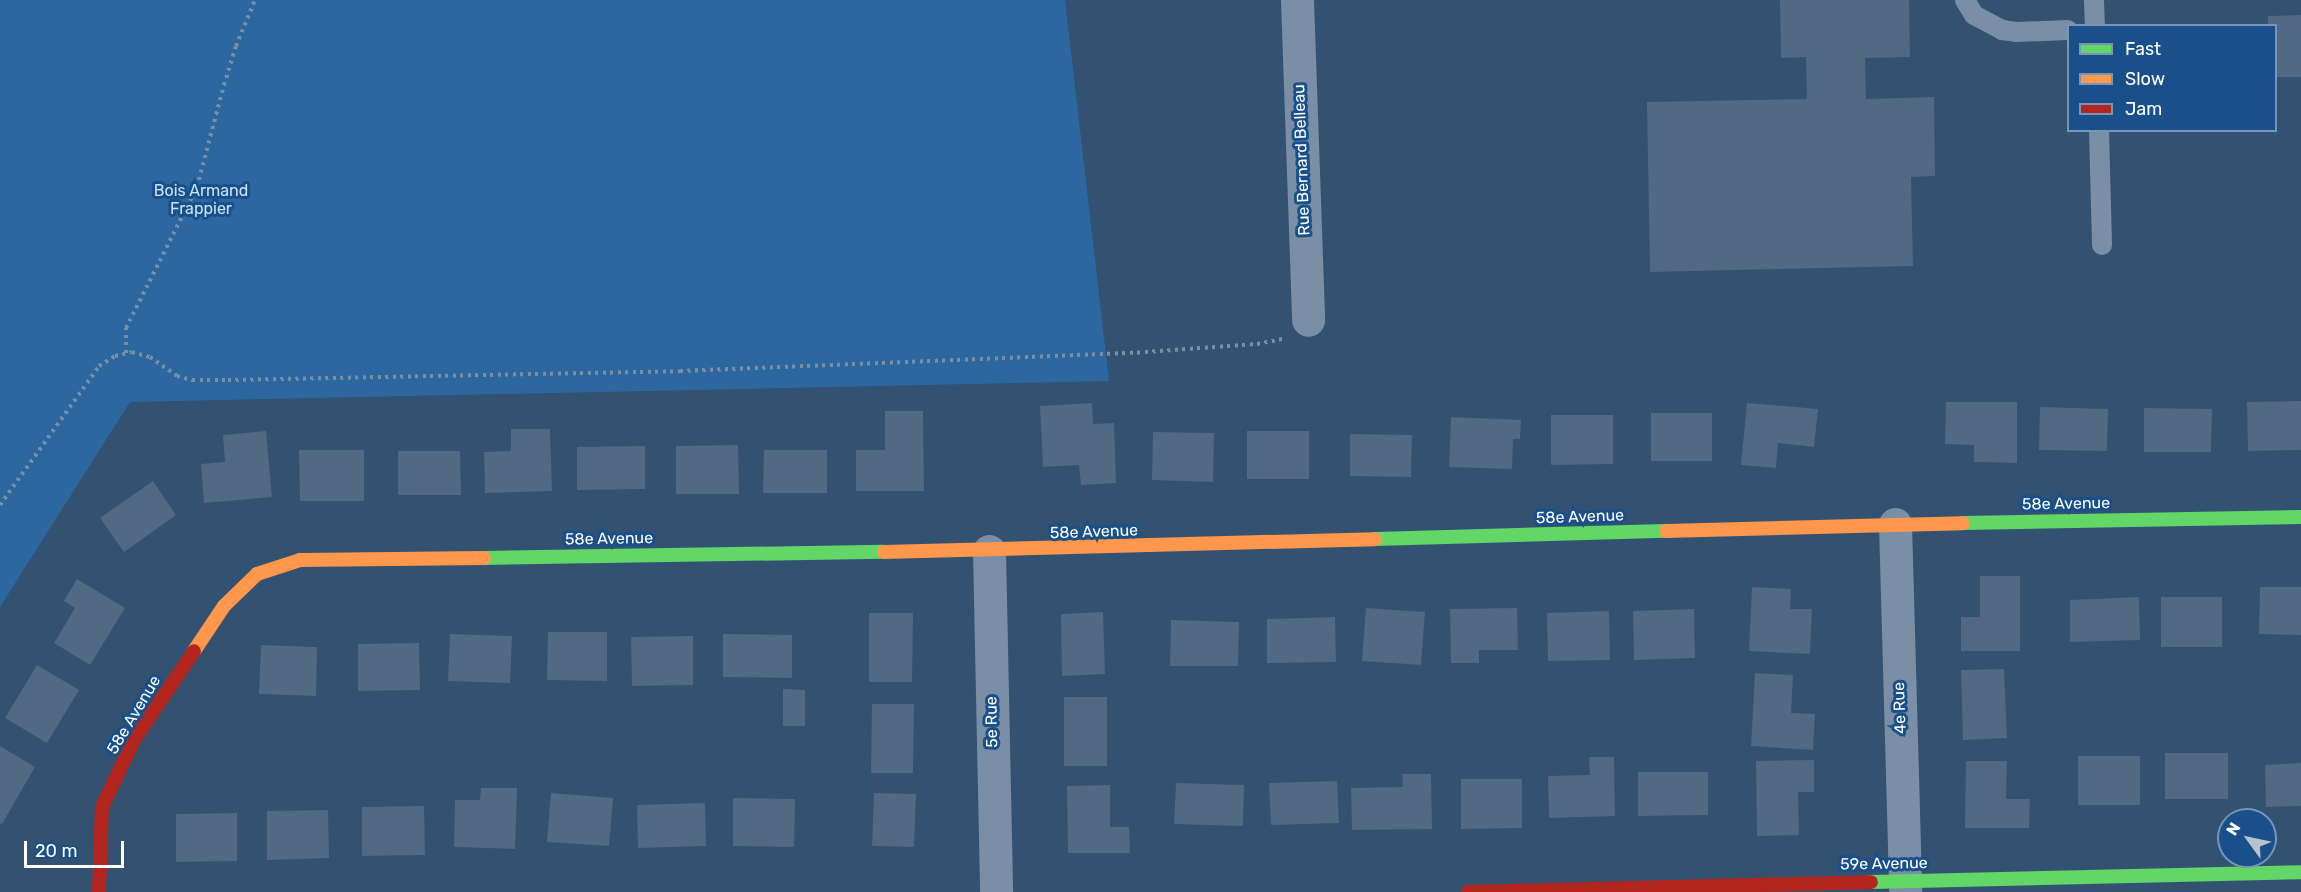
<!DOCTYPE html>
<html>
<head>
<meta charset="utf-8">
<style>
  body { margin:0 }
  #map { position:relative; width:2301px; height:892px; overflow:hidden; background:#335170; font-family:Rubik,sans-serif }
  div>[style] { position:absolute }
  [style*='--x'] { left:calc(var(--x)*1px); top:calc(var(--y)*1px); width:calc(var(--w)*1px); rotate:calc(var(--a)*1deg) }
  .green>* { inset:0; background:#2d67a0 }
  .building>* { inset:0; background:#516982 }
  .path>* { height:4px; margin-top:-2px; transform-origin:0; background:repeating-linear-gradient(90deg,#7a8fa5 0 3px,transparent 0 7.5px) }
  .lane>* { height:20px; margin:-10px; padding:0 10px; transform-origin:10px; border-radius:10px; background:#7a8fa5 }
  .street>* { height:33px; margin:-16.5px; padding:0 16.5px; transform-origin:16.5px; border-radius:16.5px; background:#7a8fa5 }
  .fast>* { height:14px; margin:-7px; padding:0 7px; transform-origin:7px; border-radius:7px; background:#63d668 }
  .slow>* { height:14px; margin:-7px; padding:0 7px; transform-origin:7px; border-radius:7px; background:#ff974d }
  .jam>* { height:14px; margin:-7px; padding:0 7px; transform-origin:7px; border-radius:7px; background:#b3261e }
  span { translate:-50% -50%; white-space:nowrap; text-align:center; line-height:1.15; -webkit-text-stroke:6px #19508a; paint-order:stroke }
  .street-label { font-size:16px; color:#fff }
  .park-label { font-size:16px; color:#c9e1fa }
  .legend { position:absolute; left:2067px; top:24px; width:210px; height:108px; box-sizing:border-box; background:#19508a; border:2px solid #7596b9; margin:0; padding:8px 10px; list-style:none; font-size:18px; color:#fff }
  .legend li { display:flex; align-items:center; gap:12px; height:30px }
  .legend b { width:30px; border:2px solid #7596b9 }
  .north { position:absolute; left:2217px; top:808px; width:60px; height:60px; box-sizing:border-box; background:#19508a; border:2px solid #7596b9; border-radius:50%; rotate:303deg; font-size:16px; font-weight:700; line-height:24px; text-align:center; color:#fff }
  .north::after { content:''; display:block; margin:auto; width:21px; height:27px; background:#b8c2cd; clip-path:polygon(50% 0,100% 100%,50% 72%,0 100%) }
  .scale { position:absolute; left:24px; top:841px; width:100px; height:27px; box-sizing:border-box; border:3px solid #fff; border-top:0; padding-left:8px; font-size:18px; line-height:21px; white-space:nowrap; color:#fff; -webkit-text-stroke:4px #19508a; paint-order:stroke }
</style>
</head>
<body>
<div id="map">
  <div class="green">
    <div style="clip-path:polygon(0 0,1065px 0,1109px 381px,130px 402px,0 607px)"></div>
  </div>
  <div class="building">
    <div style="clip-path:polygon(1780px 0,1909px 0,1910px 57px,1865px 58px,1866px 99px,1934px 97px,1935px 176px,1911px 177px,1913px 266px,1650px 272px,1647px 102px,1807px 99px,1806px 57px,1781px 58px)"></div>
    <div style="clip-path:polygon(2301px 15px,2301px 77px,2276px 77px,2276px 26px,2268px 26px,2268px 16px)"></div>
    <div style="clip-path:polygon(2301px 401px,2301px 450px,2248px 451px,2247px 402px)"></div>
    <div style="clip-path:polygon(1946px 402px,2017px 402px,2017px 463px,1974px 462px,1974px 445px,1945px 444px)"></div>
    <div style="clip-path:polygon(1092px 403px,1093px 424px,1114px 423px,1116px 483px,1081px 485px,1079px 465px,1043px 467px,1040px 406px)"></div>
    <div style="clip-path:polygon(1747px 403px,1818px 409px,1814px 447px,1778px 443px,1776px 468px,1741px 465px)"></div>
    <div style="clip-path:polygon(2040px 407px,2108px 409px,2107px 451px,2039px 450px)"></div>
    <div style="clip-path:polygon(2144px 408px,2212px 409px,2211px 452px,2144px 452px)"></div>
    <div style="clip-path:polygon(885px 411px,923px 411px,924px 491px,856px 491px,856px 450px,885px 450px)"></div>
    <div style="clip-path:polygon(1651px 413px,1712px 413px,1712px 461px,1651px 461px)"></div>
    <div style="clip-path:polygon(1551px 415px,1613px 415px,1613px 464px,1551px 465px)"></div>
    <div style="clip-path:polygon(1451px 417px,1521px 420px,1520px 439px,1513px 439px,1512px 469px,1449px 467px)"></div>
    <div style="clip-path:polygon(511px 429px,550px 429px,552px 491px,485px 493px,484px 452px,511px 451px)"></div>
    <div style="clip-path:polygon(266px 431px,272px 497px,204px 503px,201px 464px,225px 462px,223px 435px)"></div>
    <div style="clip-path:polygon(1247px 431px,1309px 431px,1309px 479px,1247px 479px)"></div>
    <div style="clip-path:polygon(1153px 432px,1214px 433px,1213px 482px,1152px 480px)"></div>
    <div style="clip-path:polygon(1350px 434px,1412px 435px,1411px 477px,1350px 476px)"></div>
    <div style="clip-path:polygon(738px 445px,739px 494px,676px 494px,676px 446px)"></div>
    <div style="clip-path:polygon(645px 446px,645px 489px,577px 490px,577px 447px)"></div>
    <div style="clip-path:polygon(299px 450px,364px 450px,364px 501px,300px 501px)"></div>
    <div style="clip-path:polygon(764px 450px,827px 450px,827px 493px,763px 493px)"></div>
    <div style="clip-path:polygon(398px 451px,460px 451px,461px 495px,398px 495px)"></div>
    <div style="clip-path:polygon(153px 481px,176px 515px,124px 552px,100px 518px)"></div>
    <div style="clip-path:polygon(1980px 576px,2020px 576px,2020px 651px,1961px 651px,1961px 617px,1980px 617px)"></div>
    <div style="clip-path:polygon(77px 579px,125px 608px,90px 665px,54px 643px,75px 608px,64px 601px)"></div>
    <div style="clip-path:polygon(1752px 587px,1791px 589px,1790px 609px,1812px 609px,1810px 654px,1749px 651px)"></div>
    <div style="clip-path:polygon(2260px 587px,2301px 587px,2301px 635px,2259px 634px)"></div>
    <div style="clip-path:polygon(2139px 597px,2140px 640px,2070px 642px,2070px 600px)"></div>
    <div style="clip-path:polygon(2161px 597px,2222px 597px,2222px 647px,2161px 647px)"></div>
    <div style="clip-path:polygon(1366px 608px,1425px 612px,1421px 665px,1362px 661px)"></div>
    <div style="clip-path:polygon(1517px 608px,1518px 650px,1479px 650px,1479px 663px,1451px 663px,1450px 609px)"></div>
    <div style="clip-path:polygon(1694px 609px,1695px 658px,1634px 660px,1633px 611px)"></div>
    <div style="clip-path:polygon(1609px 611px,1610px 660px,1548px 661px,1547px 613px)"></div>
    <div style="clip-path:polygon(1103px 612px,1105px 674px,1062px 676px,1061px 614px)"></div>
    <div style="clip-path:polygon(869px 613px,913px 613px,912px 682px,869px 682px)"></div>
    <div style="clip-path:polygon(1335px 617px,1336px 662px,1267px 663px,1267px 619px)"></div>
    <div style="clip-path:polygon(1171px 620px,1239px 622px,1238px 666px,1170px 666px)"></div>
    <div style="clip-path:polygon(548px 632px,607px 632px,607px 681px,547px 680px)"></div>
    <div style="clip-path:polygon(450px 634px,512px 636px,510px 683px,448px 681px)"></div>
    <div style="clip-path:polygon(723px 634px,792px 635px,792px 678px,723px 677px)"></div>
    <div style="clip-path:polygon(693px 636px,693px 685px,632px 686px,631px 637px)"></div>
    <div style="clip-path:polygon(419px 643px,420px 690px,358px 691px,358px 644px)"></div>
    <div style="clip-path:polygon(261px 645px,317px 647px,316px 696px,259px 694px)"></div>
    <div style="clip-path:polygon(37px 665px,79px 690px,47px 743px,5px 718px)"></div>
    <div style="clip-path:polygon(2004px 669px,2007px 738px,1963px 740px,1961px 670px)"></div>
    <div style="clip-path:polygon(1755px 673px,1793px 675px,1791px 713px,1815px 714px,1813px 750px,1751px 746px)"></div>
    <div style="clip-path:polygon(783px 689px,805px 690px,805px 726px,783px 726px)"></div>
    <div style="clip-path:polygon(1064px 697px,1107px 697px,1107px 766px,1064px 766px)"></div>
    <div style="clip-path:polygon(872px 704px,914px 704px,913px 773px,871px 773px)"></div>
    <div style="clip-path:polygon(0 746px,35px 767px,2px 824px,0 823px)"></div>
    <div style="clip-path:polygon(2165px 753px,2228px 753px,2228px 799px,2165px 799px)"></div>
    <div style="clip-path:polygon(2078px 756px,2140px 756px,2140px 805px,2078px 805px)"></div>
    <div style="clip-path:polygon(1589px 757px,1614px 757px,1615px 816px,1549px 818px,1548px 776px,1590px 775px)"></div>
    <div style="clip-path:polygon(1814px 760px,1814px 792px,1798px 792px,1799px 835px,1757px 836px,1756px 761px)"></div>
    <div style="clip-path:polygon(1966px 761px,2007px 761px,2006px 799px,2030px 799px,2029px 828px,1965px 828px)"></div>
    <div style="clip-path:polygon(2301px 763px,2301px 806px,2266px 807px,2265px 765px)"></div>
    <div style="clip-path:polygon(1638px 772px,1708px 772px,1708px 815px,1638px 816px)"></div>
    <div style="clip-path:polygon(1402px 774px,1431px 774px,1432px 829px,1352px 830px,1351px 788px,1403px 787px)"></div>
    <div style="clip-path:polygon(1461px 779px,1522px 779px,1522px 828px,1461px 829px)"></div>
    <div style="clip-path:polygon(1337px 781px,1339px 823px,1271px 825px,1269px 783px)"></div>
    <div style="clip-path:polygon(1176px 783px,1244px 785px,1243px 826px,1174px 824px)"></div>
    <div style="clip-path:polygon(1110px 785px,1110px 827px,1129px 827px,1130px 853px,1068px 853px,1067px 786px)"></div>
    <div style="clip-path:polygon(481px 788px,517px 788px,515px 849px,454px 847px,455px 800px,480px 800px)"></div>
    <div style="clip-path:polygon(551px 793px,613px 798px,609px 846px,547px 842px)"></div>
    <div style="clip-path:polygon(874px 793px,916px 794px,914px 847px,872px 846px)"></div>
    <div style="clip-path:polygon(733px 798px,795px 799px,794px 847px,733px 846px)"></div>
    <div style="clip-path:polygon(705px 803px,706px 846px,638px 848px,637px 805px)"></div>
    <div style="clip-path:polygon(424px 806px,425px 855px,362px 856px,362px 807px)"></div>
    <div style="clip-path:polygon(328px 810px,329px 858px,267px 860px,267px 811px)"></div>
    <div style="clip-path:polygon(237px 813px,237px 861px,176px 862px,176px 814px)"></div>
  </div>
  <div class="path">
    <div style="--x:126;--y:353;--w:25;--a:-90"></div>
    <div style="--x:126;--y:328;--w:158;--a:-63.3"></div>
    <div style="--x:197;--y:187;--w:106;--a:-75.2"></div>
    <div style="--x:224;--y:85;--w:41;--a:-72.9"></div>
    <div style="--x:236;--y:46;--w:50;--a:-67.6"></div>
    <div style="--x:0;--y:505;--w:171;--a:-54.5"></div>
    <div style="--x:99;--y:366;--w:19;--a:-32"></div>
    <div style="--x:115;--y:356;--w:17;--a:-13"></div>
    <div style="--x:132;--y:352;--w:19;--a:16"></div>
    <div style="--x:150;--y:357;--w:33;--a:35"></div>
    <div style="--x:177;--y:376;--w:16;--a:15"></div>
    <div style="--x:192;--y:380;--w:36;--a:0"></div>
    <div style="--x:228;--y:380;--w:452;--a:-1.1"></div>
    <div style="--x:680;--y:371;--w:465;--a:-2.3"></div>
    <div style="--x:1145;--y:352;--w:112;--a:-4.1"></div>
    <div style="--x:1257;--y:344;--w:26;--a:-11"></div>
  </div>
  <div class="lane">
    <div style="--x:1965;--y:0;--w:17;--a:59"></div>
    <div style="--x:1974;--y:15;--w:32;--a:28"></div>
    <div style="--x:2002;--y:30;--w:14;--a:8"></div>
    <div style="--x:2016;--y:32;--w:52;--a:-2.2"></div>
    <div style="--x:2094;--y:0;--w:26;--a:88"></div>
    <div style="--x:2099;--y:130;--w:115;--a:88.5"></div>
  </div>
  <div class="street">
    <div style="--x:1297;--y:0;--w:320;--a:88"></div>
    <div style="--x:1895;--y:524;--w:368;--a:88.4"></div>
    <div style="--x:989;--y:551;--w:341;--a:88.8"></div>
  </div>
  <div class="fast">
    <div style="--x:1963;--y:523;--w:338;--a:-1"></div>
    <div style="--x:1375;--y:539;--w:291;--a:-1.6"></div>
    <div style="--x:484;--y:558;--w:400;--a:-0.9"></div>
    <div style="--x:1871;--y:882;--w:430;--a:-1.3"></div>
  </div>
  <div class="slow">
    <div style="--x:1666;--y:531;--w:297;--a:-1.5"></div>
    <div style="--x:884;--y:552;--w:491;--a:-1.5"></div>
    <div style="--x:194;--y:651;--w:54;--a:-56.3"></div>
    <div style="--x:224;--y:606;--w:46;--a:-44.1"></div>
    <div style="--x:257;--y:574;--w:45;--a:-18"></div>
    <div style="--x:300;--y:560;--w:184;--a:-0.6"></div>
  </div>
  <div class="jam">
    <div style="--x:99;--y:892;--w:85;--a:-88"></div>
    <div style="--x:102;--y:807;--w:74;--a:-64.5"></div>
    <div style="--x:134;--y:740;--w:107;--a:-56"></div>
    <div style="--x:1468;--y:892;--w:403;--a:-1.4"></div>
  </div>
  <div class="street-label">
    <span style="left:1302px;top:160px;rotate:-92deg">Rue Bernard Belleau</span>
    <span style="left:2066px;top:504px;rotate:-1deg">58e Avenue</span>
    <span style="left:1580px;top:517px;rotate:-2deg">58e Avenue</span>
    <span style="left:1094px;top:532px;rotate:-2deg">58e Avenue</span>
    <span style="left:609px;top:539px;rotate:-1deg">58e Avenue</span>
    <span style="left:1900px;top:708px;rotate:-92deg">4e Rue</span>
    <span style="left:134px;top:715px;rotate:-59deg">58e Avenue</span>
    <span style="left:992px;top:722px;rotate:-91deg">5e Rue</span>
    <span style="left:1884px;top:864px;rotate:-1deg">59e Avenue</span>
  </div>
  <div class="park-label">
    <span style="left:201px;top:200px">Bois Armand<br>Frappier</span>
  </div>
  <ul class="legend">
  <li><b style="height:8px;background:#63d668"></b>Fast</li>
  <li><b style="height:8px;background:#ff974d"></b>Slow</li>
  <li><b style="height:8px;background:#b3261e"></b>Jam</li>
  </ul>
  <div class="north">N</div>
  <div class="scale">20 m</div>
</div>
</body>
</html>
